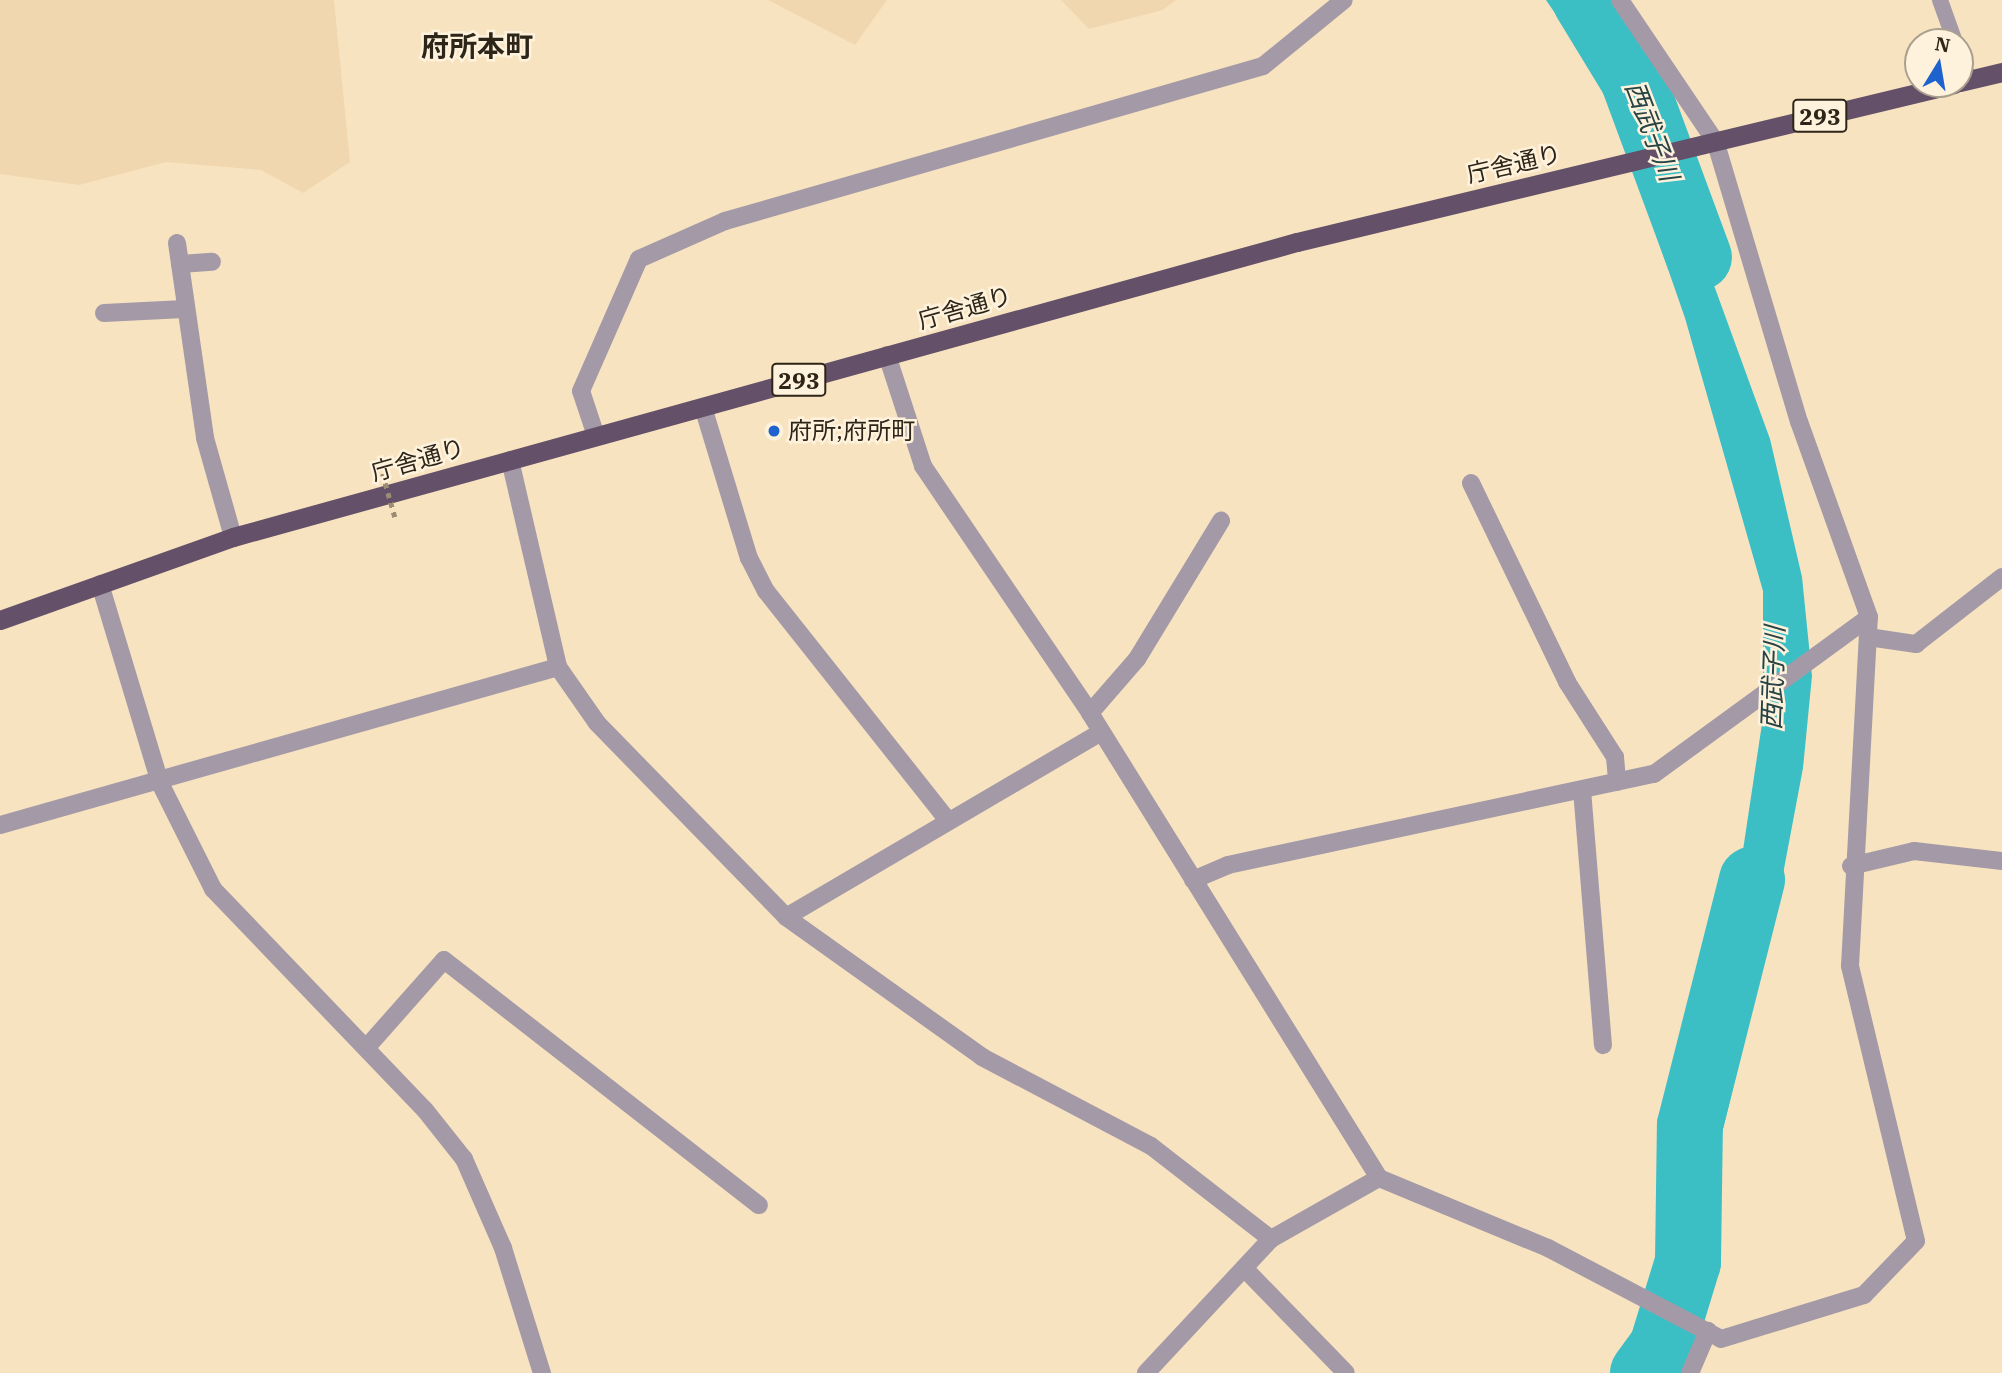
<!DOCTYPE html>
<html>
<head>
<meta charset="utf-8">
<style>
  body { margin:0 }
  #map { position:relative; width:2002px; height:1373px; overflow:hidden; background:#f8e3c1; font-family:"IBM Plex Serif","Noto Sans JP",serif }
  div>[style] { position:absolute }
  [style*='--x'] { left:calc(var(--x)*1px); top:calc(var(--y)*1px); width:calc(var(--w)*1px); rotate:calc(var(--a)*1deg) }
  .built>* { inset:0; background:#f0d7af }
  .water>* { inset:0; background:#3bbfc5 }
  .pier>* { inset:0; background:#f8e3c1 }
  .river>* { height:66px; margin:-33px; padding:0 33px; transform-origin:33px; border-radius:33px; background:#3bbfc5 }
  .service>* { height:16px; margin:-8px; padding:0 8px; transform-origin:8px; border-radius:8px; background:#a49aa7 }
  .minor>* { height:18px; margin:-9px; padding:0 9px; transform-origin:9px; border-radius:9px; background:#a49aa7 }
  .trunk>* { height:19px; margin:-9.5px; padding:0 9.5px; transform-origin:9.5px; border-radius:9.5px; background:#645068 }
  .path-bridge>* { height:4.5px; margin-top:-2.25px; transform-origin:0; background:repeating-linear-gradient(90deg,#9b8c74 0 5px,transparent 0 10px) }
  .dots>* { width:19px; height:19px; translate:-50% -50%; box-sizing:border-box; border:4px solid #fef2dd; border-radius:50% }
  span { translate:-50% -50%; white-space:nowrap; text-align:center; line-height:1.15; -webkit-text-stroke:5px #fef2dd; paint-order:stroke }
  .shield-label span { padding:2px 5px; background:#fef2dd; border:2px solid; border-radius:5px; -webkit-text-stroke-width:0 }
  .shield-label { font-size:23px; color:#2d2518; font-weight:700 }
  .street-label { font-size:24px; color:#2d2518 }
  .poi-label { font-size:24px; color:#2d2518 }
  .left { translate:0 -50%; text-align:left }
  .water-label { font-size:26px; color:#274344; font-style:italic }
  .quarter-label { font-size:28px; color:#2d2518; font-weight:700 }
  .north { position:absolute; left:1904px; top:28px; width:70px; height:70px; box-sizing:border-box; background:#fef2dd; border:2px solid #aaa08e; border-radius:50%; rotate:11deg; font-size:19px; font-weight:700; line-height:28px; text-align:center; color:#2d2518 }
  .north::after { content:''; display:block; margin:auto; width:24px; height:32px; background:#1d62cd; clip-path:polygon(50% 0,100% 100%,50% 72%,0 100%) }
</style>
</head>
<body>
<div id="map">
  <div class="built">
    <div style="clip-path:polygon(0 0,334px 0,350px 162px,303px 193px,261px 170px,166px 162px,79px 185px,0 174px)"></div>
    <div style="clip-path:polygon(768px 0,887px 0,855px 45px)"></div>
    <div style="clip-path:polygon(1061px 0,1176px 0,1163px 10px,1089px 29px)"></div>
  </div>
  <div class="water">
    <div style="clip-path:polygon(1546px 0,1576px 0,1684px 203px,1770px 439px,1802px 577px,1812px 676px,1803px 768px,1774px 922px,1720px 1141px,1694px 1290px,1662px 1373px,1629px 1373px,1678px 1262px,1693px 1195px,1690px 1125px,1725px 1026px,1734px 910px,1763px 717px,1763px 591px,1685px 318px,1604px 85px)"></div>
  </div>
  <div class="pier">
    <div style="clip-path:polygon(1642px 122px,1677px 185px,1638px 194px,1615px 128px)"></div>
  </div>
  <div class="river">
    <div style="--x:1585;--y:0;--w:92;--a:58.7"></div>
    <div style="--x:1633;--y:79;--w:190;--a:69.7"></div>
    <div style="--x:1643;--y:1373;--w:32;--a:-54"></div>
    <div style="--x:1662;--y:1347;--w:89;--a:-73"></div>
    <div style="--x:1688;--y:1262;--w:137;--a:-89.2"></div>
    <div style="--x:1690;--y:1125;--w:253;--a:-75.8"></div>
  </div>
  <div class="service">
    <div style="--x:1940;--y:0;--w:45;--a:70.3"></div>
    <div style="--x:1960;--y:56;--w:26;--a:69"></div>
  </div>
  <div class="minor">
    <div style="--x:177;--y:243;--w:197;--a:81.8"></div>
    <div style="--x:205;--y:438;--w:103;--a:74.2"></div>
    <div style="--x:180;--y:264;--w:32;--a:-4"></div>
    <div style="--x:104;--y:313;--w:80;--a:-2.9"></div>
    <div style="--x:887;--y:355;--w:117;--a:72"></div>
    <div style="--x:923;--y:466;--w:298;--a:55.9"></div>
    <div style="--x:1090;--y:713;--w:547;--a:58.14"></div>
    <div style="--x:1379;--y:1178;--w:183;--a:22.5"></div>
    <div style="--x:1548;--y:1248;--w:195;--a:27.7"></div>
    <div style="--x:1721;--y:1339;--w:150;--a:-17.1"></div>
    <div style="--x:1864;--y:1295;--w:75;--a:-46.1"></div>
    <div style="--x:1916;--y:1241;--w:283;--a:-103.5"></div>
    <div style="--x:1850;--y:966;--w:350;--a:-86.9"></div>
    <div style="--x:1869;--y:617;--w:207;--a:-109.7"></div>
    <div style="--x:1799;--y:422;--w:293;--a:-106.6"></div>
    <div style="--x:1715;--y:141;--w:170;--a:-124"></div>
    <div style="--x:703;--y:407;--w:158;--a:73.1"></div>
    <div style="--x:749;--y:558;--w:37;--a:63"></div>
    <div style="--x:766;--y:591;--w:290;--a:51.6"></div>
    <div style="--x:596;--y:436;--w:47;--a:-108.4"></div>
    <div style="--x:581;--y:391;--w:144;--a:-66.3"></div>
    <div style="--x:639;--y:259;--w:94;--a:-23.8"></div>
    <div style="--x:725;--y:221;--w:560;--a:-16.07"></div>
    <div style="--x:1263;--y:66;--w:104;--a:-39.2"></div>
    <div style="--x:510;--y:460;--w:212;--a:76.9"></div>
    <div style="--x:558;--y:667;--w:68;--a:55.1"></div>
    <div style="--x:597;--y:723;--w:271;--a:45.7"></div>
    <div style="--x:786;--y:917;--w:241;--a:35.5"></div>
    <div style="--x:982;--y:1057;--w:191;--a:27.8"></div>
    <div style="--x:1151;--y:1146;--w:152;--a:37.8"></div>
    <div style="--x:1471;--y:483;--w:221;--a:64.2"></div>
    <div style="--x:1567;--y:682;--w:89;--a:57.4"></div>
    <div style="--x:1615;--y:757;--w:25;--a:85"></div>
    <div style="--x:100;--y:584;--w:208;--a:73.2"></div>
    <div style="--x:160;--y:783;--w:119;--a:63.4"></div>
    <div style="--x:213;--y:889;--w:306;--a:46.2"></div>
    <div style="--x:425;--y:1110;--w:63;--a:51.5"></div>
    <div style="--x:464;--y:1159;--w:97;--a:66.3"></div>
    <div style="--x:503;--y:1248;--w:131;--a:72.7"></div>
    <div style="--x:1868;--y:637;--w:49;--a:8.3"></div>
    <div style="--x:1916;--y:644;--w:109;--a:-37.9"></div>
    <div style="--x:1090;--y:713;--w:72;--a:-49"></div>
    <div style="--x:1137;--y:659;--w:162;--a:-58.7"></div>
    <div style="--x:1582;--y:790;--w:256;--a:85.3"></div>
    <div style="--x:0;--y:825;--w:580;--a:-15.81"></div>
    <div style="--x:1851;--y:866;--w:65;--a:-13.4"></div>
    <div style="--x:1914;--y:851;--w:89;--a:6.5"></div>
    <div style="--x:1193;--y:880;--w:38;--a:-23"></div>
    <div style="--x:1228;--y:865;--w:436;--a:-12.1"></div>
    <div style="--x:1654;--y:774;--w:266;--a:-36.1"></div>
    <div style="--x:786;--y:917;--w:365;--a:-30.4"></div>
    <div style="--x:367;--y:1047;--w:116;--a:-48.5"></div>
    <div style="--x:444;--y:960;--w:399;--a:37.9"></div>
    <div style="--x:1244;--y:1268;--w:146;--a:45.8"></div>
    <div style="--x:1146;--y:1373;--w:183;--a:-47"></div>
    <div style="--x:1271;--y:1239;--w:124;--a:-29.5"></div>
    <div style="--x:1690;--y:1373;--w:46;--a:-66.8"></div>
  </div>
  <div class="trunk">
    <div style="--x:1960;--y:82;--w:43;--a:-13.4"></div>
    <div style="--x:0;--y:620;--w:247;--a:-19.6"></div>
    <div style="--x:233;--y:537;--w:1104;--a:-15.5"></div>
    <div style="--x:1297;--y:242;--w:676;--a:-13.52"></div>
  </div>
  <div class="path-bridge">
    <div style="--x:380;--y:464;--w:55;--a:74.2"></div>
  </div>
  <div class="dots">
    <div style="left:774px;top:431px;background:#1d62cd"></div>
  </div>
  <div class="shield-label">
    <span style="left:1820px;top:116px">293</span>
    <span style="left:799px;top:380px">293</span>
  </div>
  <div class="street-label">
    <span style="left:1514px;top:164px;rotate:-13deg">庁舎通り</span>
    <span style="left:965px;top:308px;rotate:-16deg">庁舎通り</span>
    <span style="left:418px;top:460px;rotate:-16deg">庁舎通り</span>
  </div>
  <div class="poi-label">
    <span class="left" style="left:788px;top:431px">府所;府所町</span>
  </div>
  <div class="water-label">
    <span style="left:1652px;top:131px;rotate:69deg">西武子川</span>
    <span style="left:1773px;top:678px;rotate:-88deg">西武子川</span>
  </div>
  <div class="quarter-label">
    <span style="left:477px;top:46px">府所本町</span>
  </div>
  <div class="north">N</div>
</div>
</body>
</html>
